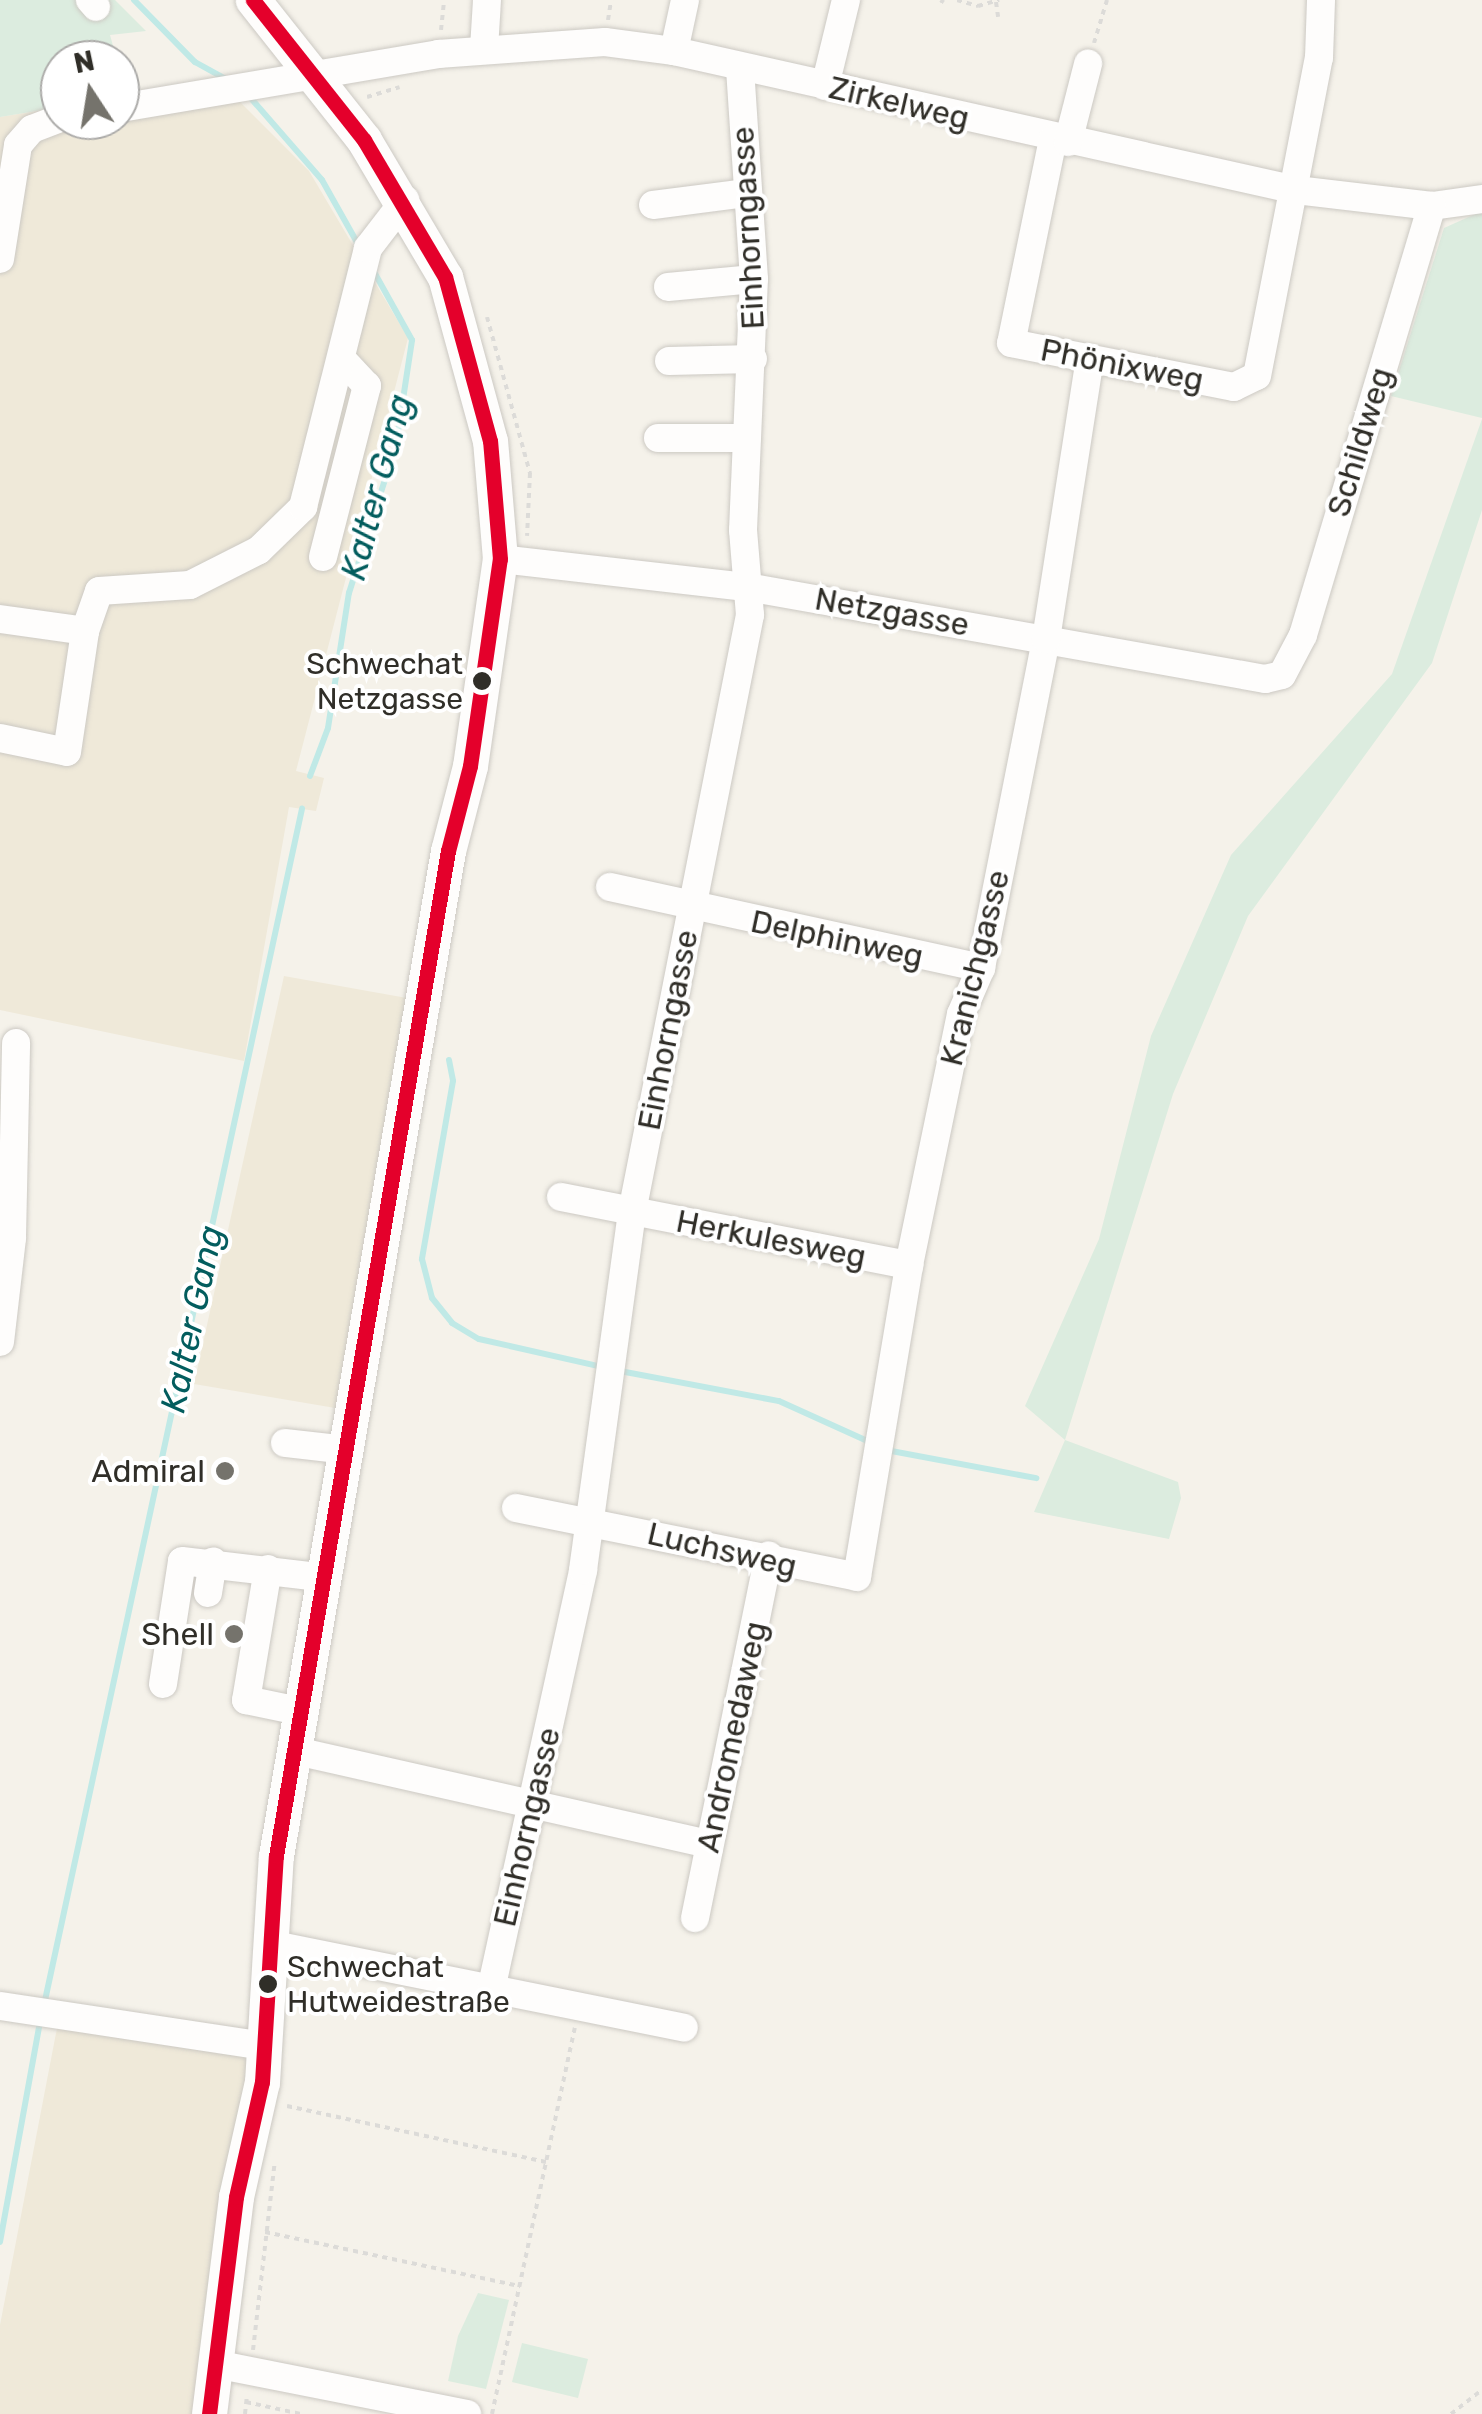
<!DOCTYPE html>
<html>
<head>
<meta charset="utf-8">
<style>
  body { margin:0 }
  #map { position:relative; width:1482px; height:2414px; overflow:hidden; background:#f5f2ea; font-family:Rubik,sans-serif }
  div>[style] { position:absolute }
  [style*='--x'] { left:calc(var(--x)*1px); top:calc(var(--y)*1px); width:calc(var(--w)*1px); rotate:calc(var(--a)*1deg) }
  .built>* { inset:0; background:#efe9d9 }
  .green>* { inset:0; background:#dcecdf }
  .stream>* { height:6px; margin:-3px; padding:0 3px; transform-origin:3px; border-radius:3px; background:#c0e9e6 }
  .path>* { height:4px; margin-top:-2px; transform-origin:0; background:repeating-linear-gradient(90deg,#dcdbd8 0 5px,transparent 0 10px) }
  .roads { filter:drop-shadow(0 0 2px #ccc9c3) drop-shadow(0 0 2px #ccc9c3) }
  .minor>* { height:28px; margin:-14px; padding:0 14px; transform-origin:14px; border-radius:14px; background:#fefdfc }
  .major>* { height:35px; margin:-17.5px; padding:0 17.5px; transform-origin:17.5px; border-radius:17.5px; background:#fefdfc }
  .bus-1>* { height:15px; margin:-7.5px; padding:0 7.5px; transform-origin:7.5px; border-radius:7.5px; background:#e4002b }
  .dots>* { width:28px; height:28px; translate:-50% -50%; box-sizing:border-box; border:5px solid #fff; border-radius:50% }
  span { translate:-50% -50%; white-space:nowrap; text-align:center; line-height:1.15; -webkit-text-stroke:8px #fff; paint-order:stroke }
  .bus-label { font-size:30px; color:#302e28 }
  .right { translate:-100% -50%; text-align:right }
  .left { translate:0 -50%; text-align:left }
  .street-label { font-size:32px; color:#302e28 }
  .poi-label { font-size:32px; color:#302e28 }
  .water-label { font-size:35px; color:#035d5e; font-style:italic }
  .north { position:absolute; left:40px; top:40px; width:100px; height:100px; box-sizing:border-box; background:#fff; border:2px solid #acaba9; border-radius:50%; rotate:348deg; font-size:28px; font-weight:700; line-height:40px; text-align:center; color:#302e28 }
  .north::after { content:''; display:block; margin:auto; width:35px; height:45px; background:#75736c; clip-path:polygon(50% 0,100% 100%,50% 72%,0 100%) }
</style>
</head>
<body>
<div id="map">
  <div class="built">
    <div style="clip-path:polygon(217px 79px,309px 171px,408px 338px,296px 771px,324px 778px,316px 811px,289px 807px,244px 1061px,0 1010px,0 117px,60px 107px,60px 120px,120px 120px)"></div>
    <div style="clip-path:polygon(284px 976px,418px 1000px,347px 1410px,194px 1384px)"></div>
    <div style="clip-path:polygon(57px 2028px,254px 2056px,209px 2414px,0 2414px,0 2325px)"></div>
  </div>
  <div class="green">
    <div style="clip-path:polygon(0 0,115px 0,146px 31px,110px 35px,117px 60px,60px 60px,60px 107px,0 117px)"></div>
    <div style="clip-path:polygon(1482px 211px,1482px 418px,1391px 396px,1444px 228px)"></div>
    <div style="clip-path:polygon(1482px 419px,1482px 510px,1432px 663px,1248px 916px,1173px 1094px,1065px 1440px,1178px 1482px,1181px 1498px,1169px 1539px,1034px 1512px,1065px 1440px,1025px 1406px,1099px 1239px,1151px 1036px,1231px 855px,1392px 674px)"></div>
    <div style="clip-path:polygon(478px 2293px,509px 2300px,486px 2389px,448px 2381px,458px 2336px)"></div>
    <div style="clip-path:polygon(522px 2343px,588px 2359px,578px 2398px,512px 2382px)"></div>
  </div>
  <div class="stream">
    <div style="--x:134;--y:0;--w:87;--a:45.5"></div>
    <div style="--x:195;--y:62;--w:37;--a:29"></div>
    <div style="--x:249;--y:96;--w:111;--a:49"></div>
    <div style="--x:322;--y:180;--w:76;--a:60.7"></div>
    <div style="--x:310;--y:776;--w:51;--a:-69.4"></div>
    <div style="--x:328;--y:728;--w:137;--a:-81.2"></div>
    <div style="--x:349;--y:593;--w:155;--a:-72.4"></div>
    <div style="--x:396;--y:445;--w:106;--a:-81.3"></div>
    <div style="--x:412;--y:340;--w:80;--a:-119.1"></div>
    <div style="--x:449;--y:1060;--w:21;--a:79"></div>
    <div style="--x:453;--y:1081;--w:181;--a:99.9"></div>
    <div style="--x:422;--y:1259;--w:40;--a:75.6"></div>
    <div style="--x:432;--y:1298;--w:32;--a:51"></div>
    <div style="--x:452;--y:1323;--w:31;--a:31"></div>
    <div style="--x:479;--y:1339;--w:126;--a:12.8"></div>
    <div style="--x:620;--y:1371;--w:162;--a:10.7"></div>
    <div style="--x:779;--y:1401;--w:100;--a:24.3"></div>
    <div style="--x:886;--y:1450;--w:153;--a:10.6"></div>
    <div style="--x:44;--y:2005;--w:1224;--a:-77.83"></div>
    <div style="--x:0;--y:2242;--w:229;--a:-79.7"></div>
  </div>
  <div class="path">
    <div style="--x:957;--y:0;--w:22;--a:16"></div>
    <div style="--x:978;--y:6;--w:22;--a:-16"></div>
    <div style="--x:996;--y:2;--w:15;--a:82"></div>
    <div style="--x:941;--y:3;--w:4;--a:-56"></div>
    <div style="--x:608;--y:20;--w:20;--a:-81"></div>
    <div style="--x:441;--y:30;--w:30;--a:-84"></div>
    <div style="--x:1094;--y:43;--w:45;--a:-73.2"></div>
    <div style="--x:367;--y:97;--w:34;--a:-17"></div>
    <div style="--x:487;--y:317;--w:162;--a:74.6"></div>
    <div style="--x:530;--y:473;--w:63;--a:92.7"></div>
    <div style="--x:287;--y:2106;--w:265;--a:12.2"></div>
    <div style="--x:265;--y:2232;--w:261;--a:12"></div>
    <div style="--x:253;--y:2350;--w:190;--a:-83.4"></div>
    <div style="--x:246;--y:2402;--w:56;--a:12.3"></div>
    <div style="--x:245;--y:2414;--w:20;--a:-84"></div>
    <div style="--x:492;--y:2414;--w:395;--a:-77.9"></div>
    <div style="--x:1451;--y:2414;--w:39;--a:-38"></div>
  </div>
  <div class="roads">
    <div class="minor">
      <div style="--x:90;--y:0;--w:9;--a:49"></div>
      <div style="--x:484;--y:49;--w:49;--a:-86.5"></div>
      <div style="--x:674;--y:51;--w:52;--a:-77.8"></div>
      <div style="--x:825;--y:86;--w:89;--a:-76.3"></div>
      <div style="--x:120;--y:108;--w:323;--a:-9.6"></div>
      <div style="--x:438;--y:54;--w:167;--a:-4.1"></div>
      <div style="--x:605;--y:42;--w:70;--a:7.4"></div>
      <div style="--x:674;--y:51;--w:637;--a:12.6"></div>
      <div style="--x:1296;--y:190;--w:137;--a:6.7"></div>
      <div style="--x:1432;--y:206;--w:50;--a:-8"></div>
      <div style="--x:1053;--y:139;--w:208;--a:101.6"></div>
      <div style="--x:1011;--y:343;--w:227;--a:11.2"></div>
      <div style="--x:1234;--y:387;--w:25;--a:-26"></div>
      <div style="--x:1257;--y:376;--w:324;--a:-79"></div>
      <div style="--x:1319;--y:58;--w:58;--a:-88"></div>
      <div style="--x:1068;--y:142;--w:81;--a:-75.6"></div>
      <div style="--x:653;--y:205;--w:95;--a:-7.3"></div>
      <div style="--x:0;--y:259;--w:115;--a:-81"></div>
      <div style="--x:18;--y:145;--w:21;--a:-49"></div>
      <div style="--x:32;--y:129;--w:30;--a:-21"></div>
      <div style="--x:668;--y:287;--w:86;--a:-5.3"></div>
      <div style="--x:669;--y:361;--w:84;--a:-1.4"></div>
      <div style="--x:658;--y:438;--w:89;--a:0"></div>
      <div style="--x:323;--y:557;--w:177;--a:-75.6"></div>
      <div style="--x:367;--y:386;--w:38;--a:-133"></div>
      <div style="--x:500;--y:559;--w:249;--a:6.5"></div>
      <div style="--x:747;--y:587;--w:526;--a:10.07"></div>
      <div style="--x:1265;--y:679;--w:17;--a:-13"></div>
      <div style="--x:1282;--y:675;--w:45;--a:-62.3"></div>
      <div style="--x:1303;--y:635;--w:448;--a:-73.3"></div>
      <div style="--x:0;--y:619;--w:86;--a:8"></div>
      <div style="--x:0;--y:738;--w:68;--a:11.8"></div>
      <div style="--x:67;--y:752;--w:122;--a:-81.5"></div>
      <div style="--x:85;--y:631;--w:42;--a:-70.7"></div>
      <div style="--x:99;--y:591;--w:91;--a:-3.8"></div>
      <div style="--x:190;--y:585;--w:77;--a:-26.9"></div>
      <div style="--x:259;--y:550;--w:62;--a:-44.3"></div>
      <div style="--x:303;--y:507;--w:267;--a:-75.9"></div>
      <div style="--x:368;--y:248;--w:61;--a:-52.4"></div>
      <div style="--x:610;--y:887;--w:380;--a:12.3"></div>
      <div style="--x:561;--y:1197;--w:355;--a:11.1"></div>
      <div style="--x:0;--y:1342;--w:105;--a:-83.4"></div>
      <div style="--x:12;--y:1238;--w:195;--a:-88.8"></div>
      <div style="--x:285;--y:1443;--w:62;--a:6.4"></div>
      <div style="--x:516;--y:1508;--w:348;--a:11.4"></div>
      <div style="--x:857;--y:1577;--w:316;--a:-80.5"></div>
      <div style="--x:909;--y:1265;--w:256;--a:-78.3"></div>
      <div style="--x:961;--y:1014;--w:50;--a:-66.5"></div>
      <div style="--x:981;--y:968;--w:335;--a:-78.8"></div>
      <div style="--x:1046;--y:639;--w:283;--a:-81.1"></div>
      <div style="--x:268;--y:1569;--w:133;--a:99.5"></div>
      <div style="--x:246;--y:1700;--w:59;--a:11.7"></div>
      <div style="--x:208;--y:1593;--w:32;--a:-81"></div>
      <div style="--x:163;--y:1684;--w:124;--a:-81.2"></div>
      <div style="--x:182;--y:1561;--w:145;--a:6.7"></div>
      <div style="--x:296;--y:1751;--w:423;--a:12.7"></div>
      <div style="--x:695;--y:1918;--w:370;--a:-78.5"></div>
      <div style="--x:274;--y:1945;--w:418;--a:11.4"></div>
      <div style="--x:492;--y:1985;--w:425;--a:-77.6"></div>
      <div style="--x:583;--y:1570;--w:361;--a:-82.2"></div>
      <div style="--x:632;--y:1212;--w:609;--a:-78.82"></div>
      <div style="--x:750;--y:615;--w:85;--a:-94.7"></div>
      <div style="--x:743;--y:530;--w:251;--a:-87.5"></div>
      <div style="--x:754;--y:279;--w:213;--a:-93.8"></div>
      <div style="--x:0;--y:2006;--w:269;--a:8.6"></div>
      <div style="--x:215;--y:2364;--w:257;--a:11.2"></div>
    </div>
    <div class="major">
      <div style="--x:209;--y:2414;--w:219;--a:-82.9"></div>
      <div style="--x:236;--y:2197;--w:118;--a:-77.3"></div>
      <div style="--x:262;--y:2082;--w:226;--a:-86.5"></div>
      <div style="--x:276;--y:1856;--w:1020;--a:-80.29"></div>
      <div style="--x:448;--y:851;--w:88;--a:-75.5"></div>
      <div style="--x:470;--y:766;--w:209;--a:-81.8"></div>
      <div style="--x:500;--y:559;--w:118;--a:-94.8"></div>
      <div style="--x:490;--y:441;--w:170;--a:-105.3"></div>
      <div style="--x:445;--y:277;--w:159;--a:-120.6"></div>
      <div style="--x:364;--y:140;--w:179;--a:-128.4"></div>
    </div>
  </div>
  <div class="bus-1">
    <div style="--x:209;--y:2414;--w:219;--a:-82.9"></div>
    <div style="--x:236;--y:2197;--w:118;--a:-77.3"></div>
    <div style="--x:262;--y:2082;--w:226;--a:-86.5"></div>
    <div style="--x:276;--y:1856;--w:1020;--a:-80.29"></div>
    <div style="--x:448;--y:851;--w:88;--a:-75.5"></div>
    <div style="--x:470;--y:766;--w:209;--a:-81.8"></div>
    <div style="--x:500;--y:559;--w:118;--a:-94.8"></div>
    <div style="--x:490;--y:441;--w:170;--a:-105.3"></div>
    <div style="--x:445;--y:277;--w:159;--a:-120.6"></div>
    <div style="--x:364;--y:140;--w:179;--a:-128.4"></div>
  </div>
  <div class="dots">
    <div style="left:482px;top:681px;background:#302e28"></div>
    <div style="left:225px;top:1471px;background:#75736c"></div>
    <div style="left:234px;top:1634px;background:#75736c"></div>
    <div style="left:268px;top:1984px;background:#302e28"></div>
  </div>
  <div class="bus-label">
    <span class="right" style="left:463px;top:681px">Schwechat<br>Netzgasse</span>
    <span class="left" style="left:287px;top:1984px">Schwechat<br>Hutweidestraße</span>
  </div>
  <div class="street-label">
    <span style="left:899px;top:103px;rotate:13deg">Zirkelweg</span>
    <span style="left:748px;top:228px;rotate:-93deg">Einhorngasse</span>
    <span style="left:1122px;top:365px;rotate:11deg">Phönixweg</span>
    <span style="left:1360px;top:442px;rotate:-73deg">Schildweg</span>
    <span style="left:892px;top:612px;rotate:10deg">Netzgasse</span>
    <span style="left:837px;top:939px;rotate:12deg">Delphinweg</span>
    <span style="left:975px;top:968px;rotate:-76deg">Kranichgasse</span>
    <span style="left:668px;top:1030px;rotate:-79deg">Einhorngasse</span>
    <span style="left:771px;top:1239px;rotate:11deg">Herkulesweg</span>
    <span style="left:722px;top:1550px;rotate:13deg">Luchsweg</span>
    <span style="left:732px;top:1737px;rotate:-78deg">Andromedaweg</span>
    <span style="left:527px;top:1827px;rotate:-77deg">Einhorngasse</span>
  </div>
  <div class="poi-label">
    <span class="right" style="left:205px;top:1471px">Admiral</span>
    <span class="right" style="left:214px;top:1634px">Shell</span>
  </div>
  <div class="water-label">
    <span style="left:377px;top:487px;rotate:-75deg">Kalter Gang</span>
    <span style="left:192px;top:1319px;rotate:-78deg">Kalter Gang</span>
  </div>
  <div class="north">N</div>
</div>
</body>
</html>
